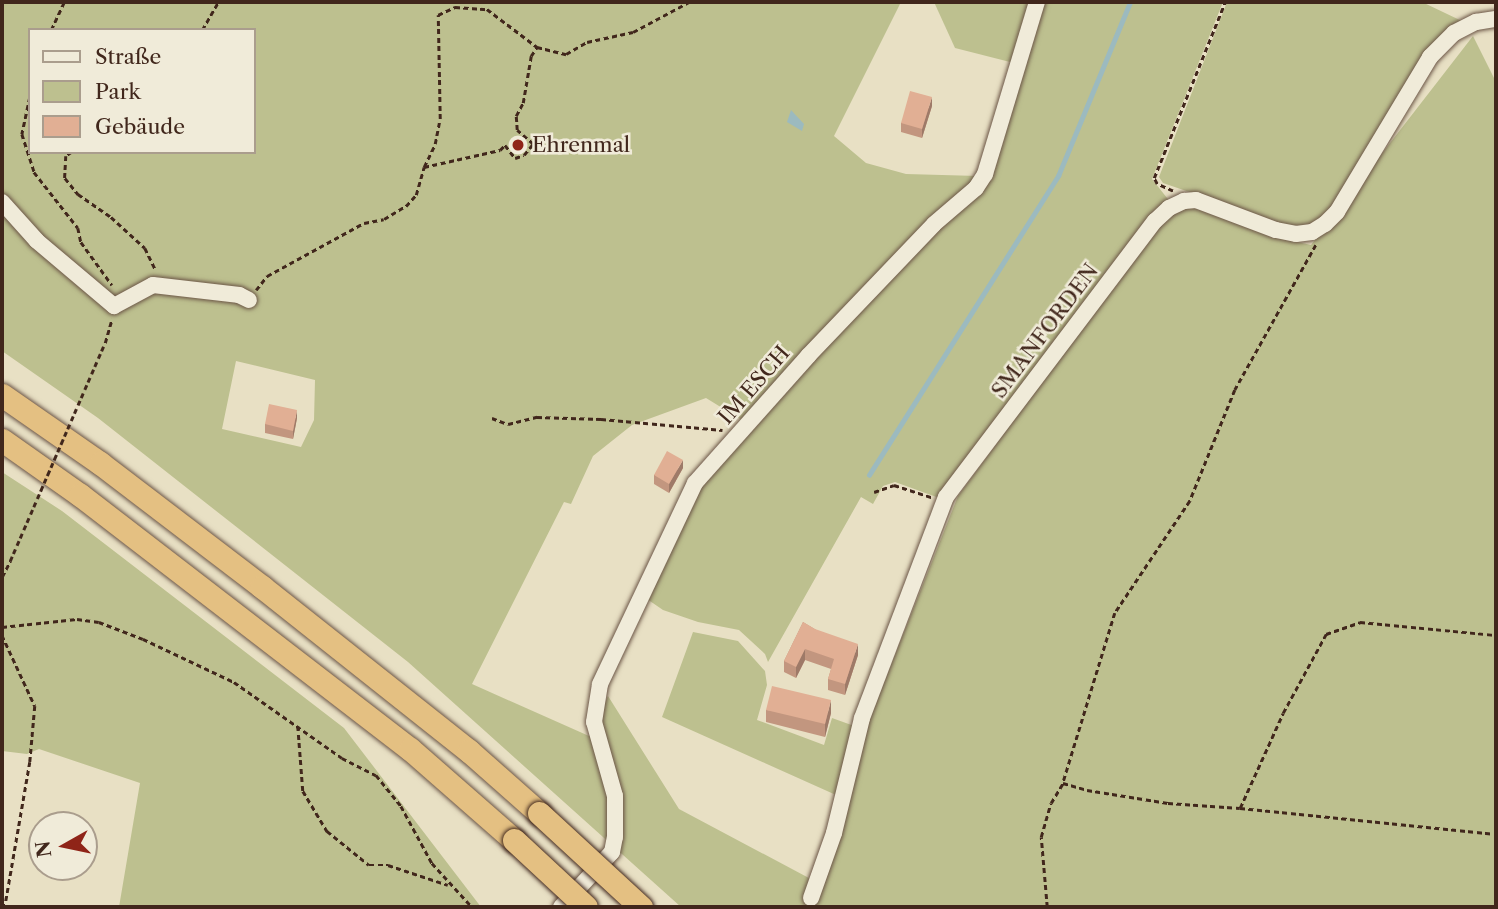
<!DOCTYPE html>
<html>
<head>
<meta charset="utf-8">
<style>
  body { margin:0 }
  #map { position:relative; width:1498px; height:909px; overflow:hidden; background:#e8e0c4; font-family:"Libre Caslon Text",serif }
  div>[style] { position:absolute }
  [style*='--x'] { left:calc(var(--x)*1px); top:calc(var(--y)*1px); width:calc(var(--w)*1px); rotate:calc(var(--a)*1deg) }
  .green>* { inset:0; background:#bdc08f }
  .water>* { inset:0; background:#9cbabf }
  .stream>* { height:4.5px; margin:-2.25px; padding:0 2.25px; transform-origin:2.25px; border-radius:2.25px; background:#9cbabf }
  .path>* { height:2.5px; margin-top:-1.25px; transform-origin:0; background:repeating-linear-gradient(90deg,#41271c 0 5px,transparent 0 8.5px) }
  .roads { filter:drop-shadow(0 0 2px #6b5546) drop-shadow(0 0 2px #6b5546) }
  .minor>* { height:16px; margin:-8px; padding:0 8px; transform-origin:8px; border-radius:8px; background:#f0ebd9 }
  .highway>* { height:23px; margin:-11.5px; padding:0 11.5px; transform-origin:11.5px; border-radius:11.5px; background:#e4c082 }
  .path-bridge>* { height:2.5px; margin-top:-1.25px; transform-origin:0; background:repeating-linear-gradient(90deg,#41271c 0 5px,transparent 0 8.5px) }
  .bridges { filter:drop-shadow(0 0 2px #41271c) drop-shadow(0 0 2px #41271c) }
  .highway-bridge>* { height:23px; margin:-11.5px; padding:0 11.5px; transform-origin:11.5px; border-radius:11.5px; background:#e4c082 }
  .wall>* { inset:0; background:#c2967f }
  .shaded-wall>* { inset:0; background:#9e7a68 }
  .building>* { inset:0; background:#e1af94 }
  .dots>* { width:19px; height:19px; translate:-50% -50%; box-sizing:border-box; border:4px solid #f0ebd9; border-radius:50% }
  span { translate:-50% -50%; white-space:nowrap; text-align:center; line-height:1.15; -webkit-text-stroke:5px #f0ebd9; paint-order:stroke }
  .poi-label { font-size:21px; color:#41271c }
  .left { translate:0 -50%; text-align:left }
  .street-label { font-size:21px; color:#41271c }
  .frame { position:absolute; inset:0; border:4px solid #41271c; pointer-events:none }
  .legend { position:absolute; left:28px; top:28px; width:228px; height:126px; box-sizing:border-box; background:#f0ebd9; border:2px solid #aa9d8d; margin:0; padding:9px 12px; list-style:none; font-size:21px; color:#41271c }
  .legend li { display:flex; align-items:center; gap:14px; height:35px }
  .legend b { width:35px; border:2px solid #aa9d8d }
  .north { position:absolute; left:28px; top:811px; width:70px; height:70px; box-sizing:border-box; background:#f0ebd9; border:2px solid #aa9d8d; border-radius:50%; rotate:261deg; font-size:19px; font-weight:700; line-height:28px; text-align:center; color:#41271c }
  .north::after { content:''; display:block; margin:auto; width:24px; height:32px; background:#8f2418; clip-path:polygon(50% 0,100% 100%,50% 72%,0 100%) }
</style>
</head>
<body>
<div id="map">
  <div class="green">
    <div style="clip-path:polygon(evenodd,2px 2px,901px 2px,834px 136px,866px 163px,906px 174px,978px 176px,745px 422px,706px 398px,632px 425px,593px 456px,571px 504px,564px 502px,472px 684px,589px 736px,608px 696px,679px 809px,822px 885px,870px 718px,958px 496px,1161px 220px,1179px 210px,1196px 206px,1280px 238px,1311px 245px,1473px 36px,1496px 82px,1496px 907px,681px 907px,408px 662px,98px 418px,2px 351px,2px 2px,30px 30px,254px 30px,254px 152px,30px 152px,30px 30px,2px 2px,236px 361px,315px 380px,314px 420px,301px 447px,222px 429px,236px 361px)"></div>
    <div style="clip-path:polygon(934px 2px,1032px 2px,1014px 63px,955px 48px)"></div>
    <div style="clip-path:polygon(1040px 2px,1223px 2px,1152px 179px,1171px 203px,942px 499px,895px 482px,883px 486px,873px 504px,861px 497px,768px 662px,765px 654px,739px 630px,698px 622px,663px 610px,644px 597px,697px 485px,809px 359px,977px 190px)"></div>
    <div style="clip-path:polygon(1227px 2px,1422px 2px,1466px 23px,1421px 62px,1329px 215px,1318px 223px,1292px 227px,1163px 183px,1159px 177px)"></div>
    <div style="clip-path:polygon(2px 472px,62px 511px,344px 728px,481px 907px,119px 907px,140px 783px,39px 749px,27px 754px,2px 751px)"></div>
    <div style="clip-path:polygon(693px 632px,738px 641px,765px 671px,767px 685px,757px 720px,824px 745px,832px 718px,857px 727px,836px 795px,662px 717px)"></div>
  </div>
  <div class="water">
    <div style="clip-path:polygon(791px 110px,804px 124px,802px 131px,787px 122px)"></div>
  </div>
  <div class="stream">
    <div style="--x:869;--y:475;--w:354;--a:-57.7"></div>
    <div style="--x:1058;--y:176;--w:188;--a:-67.5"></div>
  </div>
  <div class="path">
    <div style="--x:51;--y:30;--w:31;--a:-65"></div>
    <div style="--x:202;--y:30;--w:32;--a:-60"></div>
    <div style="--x:30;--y:97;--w:38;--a:102"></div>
    <div style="--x:22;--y:134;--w:40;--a:72"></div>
    <div style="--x:34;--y:172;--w:71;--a:51.8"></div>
    <div style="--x:78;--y:228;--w:14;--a:78"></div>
    <div style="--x:81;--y:242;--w:53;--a:54.2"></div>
    <div style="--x:72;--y:152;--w:7;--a:146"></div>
    <div style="--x:66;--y:156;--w:22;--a:93"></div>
    <div style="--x:65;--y:178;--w:21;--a:51"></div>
    <div style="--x:78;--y:194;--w:40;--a:34.9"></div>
    <div style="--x:111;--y:217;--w:46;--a:42.4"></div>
    <div style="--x:145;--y:248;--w:25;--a:64"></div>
    <div style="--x:424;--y:167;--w:78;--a:-12.6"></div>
    <div style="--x:500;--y:150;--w:7;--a:-45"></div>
    <div style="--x:505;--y:145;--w:16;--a:52"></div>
    <div style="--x:515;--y:158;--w:9;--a:-18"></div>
    <div style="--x:524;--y:155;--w:14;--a:-51"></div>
    <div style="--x:533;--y:144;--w:21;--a:-139"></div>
    <div style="--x:517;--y:130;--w:14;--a:-94"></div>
    <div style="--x:516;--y:116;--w:15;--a:-62"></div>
    <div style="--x:523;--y:103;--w:48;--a:-80.3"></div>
    <div style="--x:531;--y:56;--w:11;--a:-56"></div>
    <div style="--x:1173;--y:191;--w:17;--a:-156"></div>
    <div style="--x:1157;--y:184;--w:7;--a:-117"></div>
    <div style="--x:1154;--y:178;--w:190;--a:-68"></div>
    <div style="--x:1316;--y:245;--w:166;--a:119.2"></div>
    <div style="--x:1235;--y:390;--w:120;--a:112.1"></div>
    <div style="--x:1190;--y:501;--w:135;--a:123.8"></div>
    <div style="--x:1115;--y:613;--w:178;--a:107"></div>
    <div style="--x:1063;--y:783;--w:25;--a:16"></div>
    <div style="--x:1087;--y:790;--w:82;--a:9.1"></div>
    <div style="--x:1168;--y:803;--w:72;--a:4"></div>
    <div style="--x:1240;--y:808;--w:104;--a:-65.6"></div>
    <div style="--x:1283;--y:713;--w:90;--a:-61.4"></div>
    <div style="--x:1326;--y:634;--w:36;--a:-19"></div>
    <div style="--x:1360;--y:622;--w:137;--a:5.5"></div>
    <div style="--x:256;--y:290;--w:18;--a:-52"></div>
    <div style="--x:267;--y:276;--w:111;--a:-28.7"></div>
    <div style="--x:364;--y:223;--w:20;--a:-11"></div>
    <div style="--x:384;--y:219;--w:26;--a:-31"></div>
    <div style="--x:406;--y:206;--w:15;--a:-48"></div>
    <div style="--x:416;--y:195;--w:29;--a:-74"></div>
    <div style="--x:424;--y:167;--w:25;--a:-64"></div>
    <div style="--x:435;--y:144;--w:25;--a:-79"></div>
    <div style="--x:440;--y:119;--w:104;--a:-91.1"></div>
    <div style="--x:438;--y:15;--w:19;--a:-25"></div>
    <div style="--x:455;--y:7;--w:32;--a:4"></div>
    <div style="--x:487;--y:9;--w:63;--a:37.2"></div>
    <div style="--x:537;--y:47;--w:30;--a:14"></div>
    <div style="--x:566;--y:54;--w:24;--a:-30"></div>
    <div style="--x:587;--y:42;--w:47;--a:-12.3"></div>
    <div style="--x:633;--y:32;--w:64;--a:-28.2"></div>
    <div style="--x:105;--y:343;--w:25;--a:-74"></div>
    <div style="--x:492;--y:418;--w:17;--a:21"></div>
    <div style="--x:508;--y:424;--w:30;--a:-14"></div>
    <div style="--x:537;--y:417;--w:64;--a:1.8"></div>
    <div style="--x:601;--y:419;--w:122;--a:5.2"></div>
    <div style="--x:874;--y:492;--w:21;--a:-19"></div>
    <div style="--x:894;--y:485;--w:40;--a:18"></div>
    <div style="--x:2;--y:577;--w:18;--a:-63"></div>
    <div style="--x:2;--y:627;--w:75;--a:-6.1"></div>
    <div style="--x:77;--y:619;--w:22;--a:8"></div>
    <div style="--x:99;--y:622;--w:47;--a:21.1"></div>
    <div style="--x:143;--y:639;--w:101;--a:25.3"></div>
    <div style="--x:234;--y:682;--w:132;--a:35.1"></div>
    <div style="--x:342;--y:758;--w:38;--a:27"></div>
    <div style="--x:376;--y:775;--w:40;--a:51"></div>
    <div style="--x:401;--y:806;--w:65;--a:61.5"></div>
    <div style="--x:432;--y:863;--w:59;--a:47.7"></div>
    <div style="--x:2;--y:635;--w:78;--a:65.1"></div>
    <div style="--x:35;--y:706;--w:56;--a:95.1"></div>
    <div style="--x:30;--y:762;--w:147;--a:99.8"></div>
    <div style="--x:298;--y:726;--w:65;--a:85.6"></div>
    <div style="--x:303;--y:791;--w:47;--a:59"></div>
    <div style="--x:327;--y:831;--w:54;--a:39"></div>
    <div style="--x:369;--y:865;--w:19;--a:0"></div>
    <div style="--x:388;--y:865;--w:63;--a:18.4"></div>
    <div style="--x:1240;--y:808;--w:257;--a:5.8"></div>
    <div style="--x:690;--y:907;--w:13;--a:0"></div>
    <div style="--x:1047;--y:907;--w:70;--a:-94.9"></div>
    <div style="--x:1041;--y:837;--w:35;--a:-74"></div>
    <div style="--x:1051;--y:803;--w:23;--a:-59"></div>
  </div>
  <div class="roads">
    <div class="minor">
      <div style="--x:2;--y:202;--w:52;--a:48.1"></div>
      <div style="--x:37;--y:241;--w:101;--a:40.2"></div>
      <div style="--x:114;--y:306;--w:44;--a:-28.3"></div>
      <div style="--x:153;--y:285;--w:87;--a:6.6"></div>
      <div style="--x:239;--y:295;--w:11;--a:27"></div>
      <div style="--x:811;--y:898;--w:69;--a:-70.5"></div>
      <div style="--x:834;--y:833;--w:118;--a:-76.3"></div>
      <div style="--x:862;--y:718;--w:236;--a:-69.2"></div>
      <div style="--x:946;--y:497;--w:346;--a:-52.9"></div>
      <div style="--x:1155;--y:221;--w:19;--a:-43"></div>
      <div style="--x:1169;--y:208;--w:17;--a:-25"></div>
      <div style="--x:1184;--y:201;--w:12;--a:-5"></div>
      <div style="--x:1196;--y:200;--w:85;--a:20.6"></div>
      <div style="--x:1276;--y:230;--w:20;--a:11"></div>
      <div style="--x:1296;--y:234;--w:16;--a:-7"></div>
      <div style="--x:1312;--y:232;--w:15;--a:-32"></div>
      <div style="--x:1325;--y:224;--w:17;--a:-45"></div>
      <div style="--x:1337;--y:212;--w:181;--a:-59"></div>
      <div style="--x:1430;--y:57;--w:34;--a:-45"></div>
      <div style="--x:1454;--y:33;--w:25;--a:-27"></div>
      <div style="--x:1476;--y:22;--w:20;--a:-9"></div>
      <div style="--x:561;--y:907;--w:75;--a:-47.2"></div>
      <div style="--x:612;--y:852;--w:15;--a:-79"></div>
      <div style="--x:615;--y:837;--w:41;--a:-90"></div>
      <div style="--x:615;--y:796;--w:77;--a:-105.8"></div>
      <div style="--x:594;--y:722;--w:38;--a:-81"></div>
      <div style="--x:600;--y:684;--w:222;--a:-64.7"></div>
      <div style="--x:695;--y:483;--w:170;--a:-48.3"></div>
      <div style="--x:808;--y:356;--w:182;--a:-46.3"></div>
      <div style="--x:934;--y:224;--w:55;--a:-40.6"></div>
      <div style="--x:976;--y:188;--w:17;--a:-57"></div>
      <div style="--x:985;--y:174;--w:180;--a:-73.2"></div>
    </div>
    <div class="highway">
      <div style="--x:2;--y:395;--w:119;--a:34.8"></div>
      <div style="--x:100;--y:463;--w:204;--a:37.4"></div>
      <div style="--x:262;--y:587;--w:264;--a:38.4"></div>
      <div style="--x:469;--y:751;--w:94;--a:41.5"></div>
      <div style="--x:2;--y:440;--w:95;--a:35.2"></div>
      <div style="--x:80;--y:495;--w:416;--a:37.6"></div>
      <div style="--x:410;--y:749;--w:138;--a:41.2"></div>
    </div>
  </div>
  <div class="path-bridge">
    <div style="--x:10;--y:561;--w:238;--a:-66.5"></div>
  </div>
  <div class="bridges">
    <div class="highway-bridge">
      <div style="--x:539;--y:813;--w:139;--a:42.7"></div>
      <div style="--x:514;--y:840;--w:98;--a:42.9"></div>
    </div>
  </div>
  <div class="wall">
    <div style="clip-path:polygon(932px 106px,922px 138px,901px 132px,901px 123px)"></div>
    <div style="clip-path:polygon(297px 418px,293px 439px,265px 433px,265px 424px)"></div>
    <div style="clip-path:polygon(683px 468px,669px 493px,654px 484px,654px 475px)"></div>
    <div style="clip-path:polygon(803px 622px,858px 655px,845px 695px,828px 690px,828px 679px,831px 669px,805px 660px,796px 678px,784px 672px,784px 661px)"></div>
    <div style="clip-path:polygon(766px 710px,831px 713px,825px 737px,766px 722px)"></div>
  </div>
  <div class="shaded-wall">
    <div style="clip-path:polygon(932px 97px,932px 106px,922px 138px,922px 129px)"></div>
    <div style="clip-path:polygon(297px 410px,297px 418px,293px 439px,293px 431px)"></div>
    <div style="clip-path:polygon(683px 460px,683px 468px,669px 493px,669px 484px)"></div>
    <div style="clip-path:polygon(858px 644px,858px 655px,845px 695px,845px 684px)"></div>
    <div style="clip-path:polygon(805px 649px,805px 660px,796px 678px,796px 667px)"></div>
    <div style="clip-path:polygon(831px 700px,831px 713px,825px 737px,825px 724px)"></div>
  </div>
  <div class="building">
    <div style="clip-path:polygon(910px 91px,932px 97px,922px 129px,901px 123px)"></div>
    <div style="clip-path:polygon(269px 404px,297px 410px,293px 431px,265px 424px)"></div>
    <div style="clip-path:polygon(667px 451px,683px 460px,669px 484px,654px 475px)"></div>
    <div style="clip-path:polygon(803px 622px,815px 629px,858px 644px,845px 684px,828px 679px,834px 659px,805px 649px,796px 667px,784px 661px)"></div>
    <div style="clip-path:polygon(772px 686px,831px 700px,825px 724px,766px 710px)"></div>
  </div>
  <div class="dots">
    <div style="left:518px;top:145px;background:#8f2418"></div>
  </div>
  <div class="poi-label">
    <span class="left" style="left:532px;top:145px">Ehrenmal</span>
  </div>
  <div class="street-label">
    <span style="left:1045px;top:331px;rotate:-53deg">SMANFORDEN</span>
    <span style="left:754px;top:385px;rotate:-49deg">IM ESCH</span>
  </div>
  <div class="frame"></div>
  <ul class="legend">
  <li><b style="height:9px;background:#f0ebd9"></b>Straße</li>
  <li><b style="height:19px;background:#bdc08f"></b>Park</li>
  <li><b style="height:19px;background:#e1af94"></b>Gebäude</li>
  </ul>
  <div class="north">N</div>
</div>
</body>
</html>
